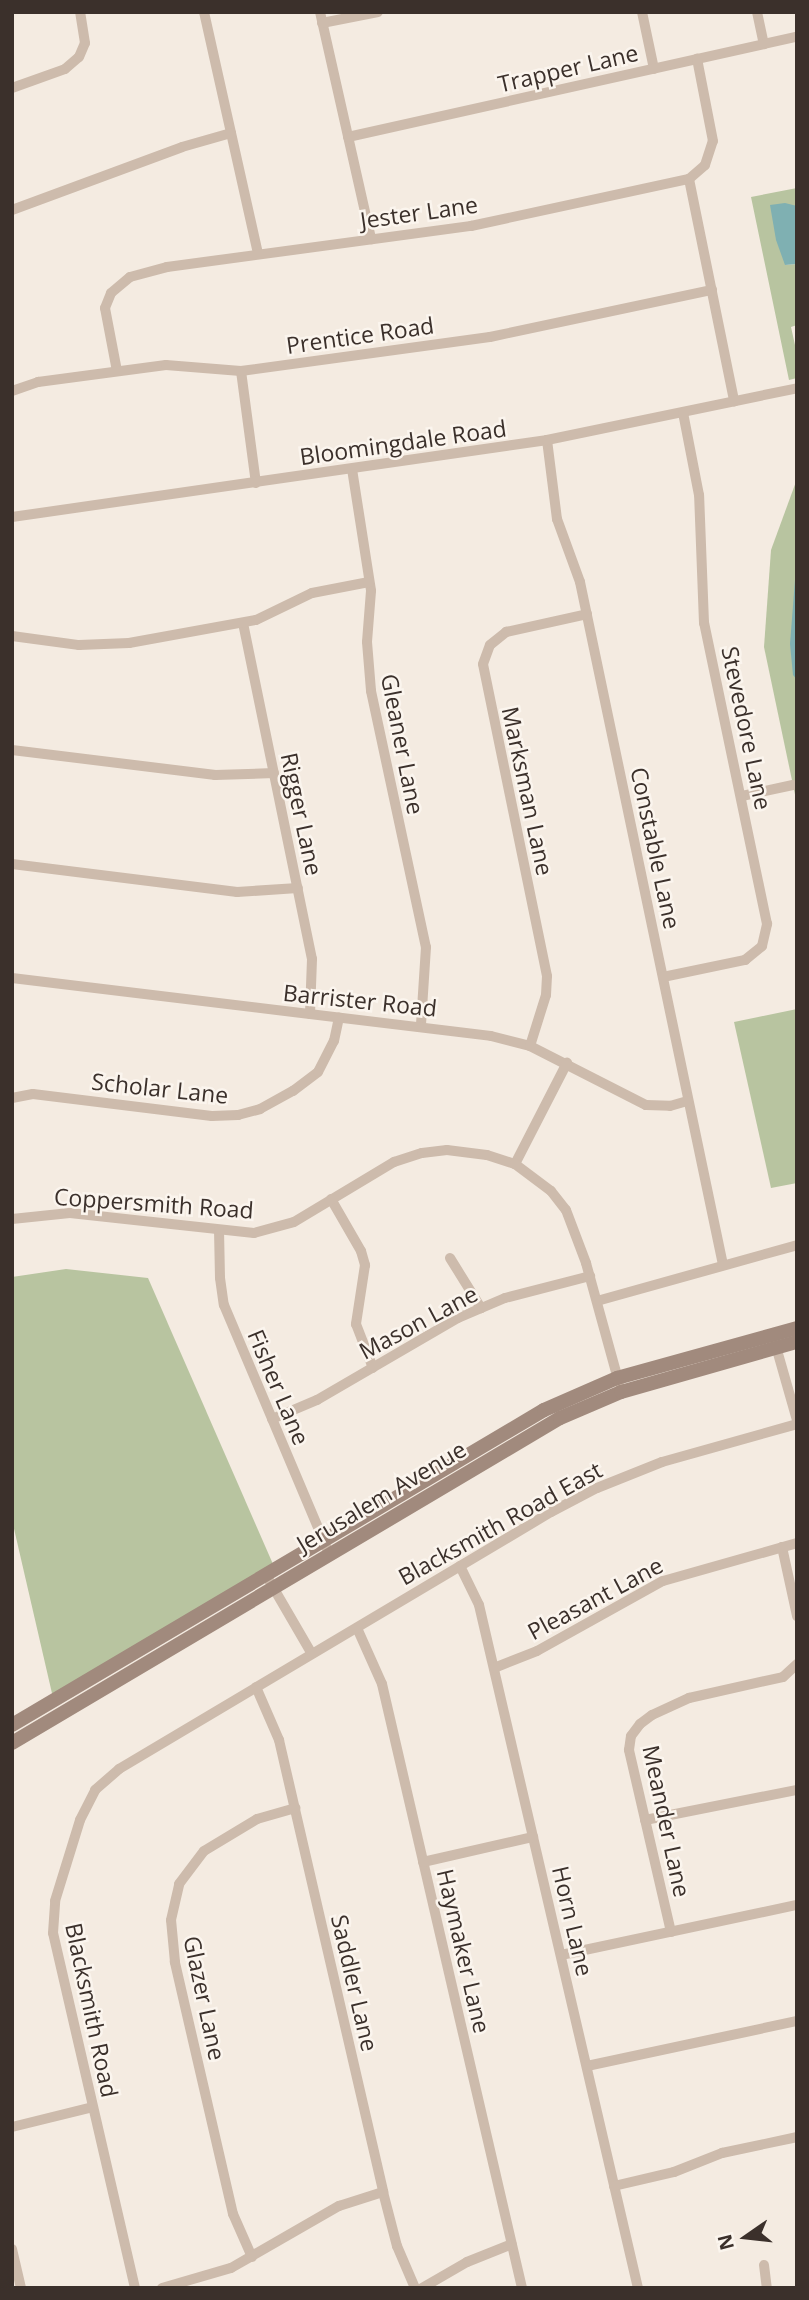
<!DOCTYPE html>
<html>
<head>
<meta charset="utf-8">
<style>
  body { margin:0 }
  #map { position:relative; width:809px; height:2300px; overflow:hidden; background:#f4ebe1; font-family:"Open Sans",sans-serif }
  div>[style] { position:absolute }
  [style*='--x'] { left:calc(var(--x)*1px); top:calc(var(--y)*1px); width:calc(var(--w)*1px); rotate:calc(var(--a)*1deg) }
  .green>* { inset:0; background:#b8c4a0 }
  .water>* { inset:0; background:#7fb0b2 }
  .street>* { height:10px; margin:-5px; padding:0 5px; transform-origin:5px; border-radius:5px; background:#cdbbac }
  .secondary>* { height:14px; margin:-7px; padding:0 7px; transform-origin:7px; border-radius:7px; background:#a18a7d }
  span { translate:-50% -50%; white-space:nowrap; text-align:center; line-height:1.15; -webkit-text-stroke:5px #fbf5ee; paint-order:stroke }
  .street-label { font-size:23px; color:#3b302b }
  .frame { position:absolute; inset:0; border:14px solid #3b302b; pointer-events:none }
  .north { position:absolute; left:711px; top:2202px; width:70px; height:70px; -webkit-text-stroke:5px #fbf5ee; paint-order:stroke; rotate:256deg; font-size:19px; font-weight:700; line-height:28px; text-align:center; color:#3b302b }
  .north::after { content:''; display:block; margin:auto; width:24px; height:32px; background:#3b302b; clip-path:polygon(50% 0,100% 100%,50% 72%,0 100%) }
</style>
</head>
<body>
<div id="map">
  <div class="green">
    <div style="clip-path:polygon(797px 188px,797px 206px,785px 265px,797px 264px,797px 325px,791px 327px,797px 354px,797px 378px,789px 380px,751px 197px)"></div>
    <div style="clip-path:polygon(797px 479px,797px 804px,764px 647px,771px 550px)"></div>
    <div style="clip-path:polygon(797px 1009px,797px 1183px,771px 1188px,734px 1022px)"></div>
    <div style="clip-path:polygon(66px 1269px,148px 1278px,276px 1571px,54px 1702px,12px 1520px,12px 1277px)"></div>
  </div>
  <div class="water">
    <div style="clip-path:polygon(785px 203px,797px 206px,797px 264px,785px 265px,776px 240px,770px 205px)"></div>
    <div style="clip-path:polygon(797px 554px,797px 680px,793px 675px,790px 644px)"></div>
  </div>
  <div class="street">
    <div style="--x:204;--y:12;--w:248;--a:77.4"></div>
    <div style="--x:320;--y:12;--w:233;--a:77.3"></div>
    <div style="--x:642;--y:12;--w:58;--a:78.1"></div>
    <div style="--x:757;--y:12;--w:33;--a:78"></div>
    <div style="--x:322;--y:23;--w:57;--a:-11.1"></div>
    <div style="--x:12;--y:88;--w:56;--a:-19.7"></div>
    <div style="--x:65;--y:69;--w:18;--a:-41"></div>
    <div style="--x:79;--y:57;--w:15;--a:-67"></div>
    <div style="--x:85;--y:43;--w:31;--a:-99"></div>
    <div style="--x:348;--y:137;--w:460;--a:-12.6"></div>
    <div style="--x:689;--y:179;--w:227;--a:78.5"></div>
    <div style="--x:12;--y:210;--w:181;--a:-20.3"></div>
    <div style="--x:182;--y:147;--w:51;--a:-15.9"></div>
    <div style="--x:117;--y:371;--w:64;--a:-100.8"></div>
    <div style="--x:105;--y:308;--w:16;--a:-68"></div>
    <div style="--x:111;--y:293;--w:25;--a:-40"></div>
    <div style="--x:130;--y:277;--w:38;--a:-15"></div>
    <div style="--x:167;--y:267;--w:307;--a:-7.7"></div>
    <div style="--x:471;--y:226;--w:223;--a:-12.2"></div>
    <div style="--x:689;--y:179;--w:21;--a:-41"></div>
    <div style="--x:705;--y:165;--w:25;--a:-72"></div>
    <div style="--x:713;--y:141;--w:84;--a:-101"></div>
    <div style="--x:241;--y:371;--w:113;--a:82.4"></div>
    <div style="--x:12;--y:391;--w:28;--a:-19"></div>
    <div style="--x:38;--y:382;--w:129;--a:-7.6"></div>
    <div style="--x:166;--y:365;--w:75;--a:4.6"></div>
    <div style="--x:241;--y:371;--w:251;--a:-7.8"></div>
    <div style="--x:490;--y:337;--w:227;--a:-12"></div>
    <div style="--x:547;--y:440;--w:80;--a:82.8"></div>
    <div style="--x:557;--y:519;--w:67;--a:69.9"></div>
    <div style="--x:580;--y:582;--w:698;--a:78.17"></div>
    <div style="--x:352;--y:469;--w:123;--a:81.1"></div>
    <div style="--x:371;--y:591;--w:51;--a:94.5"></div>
    <div style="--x:367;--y:642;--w:49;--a:85.3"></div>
    <div style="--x:371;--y:691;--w:262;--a:77.9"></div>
    <div style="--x:426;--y:947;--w:78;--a:93.7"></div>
    <div style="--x:12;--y:517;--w:541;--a:-8.19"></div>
    <div style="--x:547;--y:440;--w:255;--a:-11.7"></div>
    <div style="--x:243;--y:623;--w:343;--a:78.4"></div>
    <div style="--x:312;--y:959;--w:55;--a:92.1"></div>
    <div style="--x:12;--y:636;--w:68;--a:7.7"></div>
    <div style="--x:79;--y:645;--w:50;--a:-2.3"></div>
    <div style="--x:129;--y:643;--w:129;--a:-10.3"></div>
    <div style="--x:256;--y:620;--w:62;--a:-25.7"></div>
    <div style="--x:312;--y:593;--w:58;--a:-10.9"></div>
    <div style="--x:12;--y:750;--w:205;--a:7"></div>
    <div style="--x:215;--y:775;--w:59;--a:-1.9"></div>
    <div style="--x:742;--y:796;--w:52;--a:-12.2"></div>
    <div style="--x:12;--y:864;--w:227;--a:7.1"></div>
    <div style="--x:237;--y:892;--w:61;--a:-3.8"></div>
    <div style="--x:663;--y:977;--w:84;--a:-11.7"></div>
    <div style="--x:745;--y:960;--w:22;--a:-39"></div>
    <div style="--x:762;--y:946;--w:23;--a:-77"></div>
    <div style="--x:767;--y:924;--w:308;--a:-101.8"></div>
    <div style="--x:704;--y:623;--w:128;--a:-92.2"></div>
    <div style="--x:699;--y:495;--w:84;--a:-101"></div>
    <div style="--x:12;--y:978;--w:482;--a:6.9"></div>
    <div style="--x:491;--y:1036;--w:40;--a:14.4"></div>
    <div style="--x:530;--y:1046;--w:130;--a:27"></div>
    <div style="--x:646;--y:1105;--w:24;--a:2"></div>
    <div style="--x:670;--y:1106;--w:18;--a:-16"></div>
    <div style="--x:530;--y:1046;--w:53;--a:-72.6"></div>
    <div style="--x:546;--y:995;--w:19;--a:-87"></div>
    <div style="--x:547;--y:976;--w:318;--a:-101.6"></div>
    <div style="--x:483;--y:664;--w:20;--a:-70"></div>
    <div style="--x:490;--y:645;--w:21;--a:-39"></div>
    <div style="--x:506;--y:632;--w:83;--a:-12.5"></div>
    <div style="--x:12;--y:1098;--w:21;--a:-11"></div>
    <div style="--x:33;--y:1094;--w:180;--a:7"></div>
    <div style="--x:212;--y:1116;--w:26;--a:-2"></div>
    <div style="--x:238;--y:1115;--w:23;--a:-15"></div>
    <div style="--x:260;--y:1109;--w:38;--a:-29"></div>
    <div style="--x:293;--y:1091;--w:31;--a:-37"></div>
    <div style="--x:318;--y:1072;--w:35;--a:-63"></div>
    <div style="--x:334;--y:1041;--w:24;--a:-78"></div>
    <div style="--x:515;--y:1164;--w:114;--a:-62.8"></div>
    <div style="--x:331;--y:1199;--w:60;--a:60"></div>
    <div style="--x:361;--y:1251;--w:15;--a:74"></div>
    <div style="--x:365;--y:1265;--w:60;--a:98.7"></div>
    <div style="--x:356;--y:1324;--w:47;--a:68.9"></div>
    <div style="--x:12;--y:1219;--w:58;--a:-5.9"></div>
    <div style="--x:70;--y:1213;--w:185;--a:6.2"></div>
    <div style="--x:254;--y:1233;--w:41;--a:-15.4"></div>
    <div style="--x:294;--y:1222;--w:117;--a:-31"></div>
    <div style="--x:394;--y:1162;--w:29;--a:-18"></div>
    <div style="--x:422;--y:1153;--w:25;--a:-7"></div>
    <div style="--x:447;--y:1150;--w:40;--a:7.1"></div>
    <div style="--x:487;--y:1155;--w:29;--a:18"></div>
    <div style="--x:515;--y:1164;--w:45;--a:36.9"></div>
    <div style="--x:551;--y:1191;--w:24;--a:52"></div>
    <div style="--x:566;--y:1210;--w:57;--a:69.3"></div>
    <div style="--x:586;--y:1263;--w:124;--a:74.6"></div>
    <div style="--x:219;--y:1230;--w:48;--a:88.8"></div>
    <div style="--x:220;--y:1278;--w:27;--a:82"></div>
    <div style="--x:224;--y:1305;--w:270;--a:67.1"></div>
    <div style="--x:450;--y:1258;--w:59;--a:58.2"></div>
    <div style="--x:597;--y:1301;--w:208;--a:-15.6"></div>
    <div style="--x:775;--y:1343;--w:80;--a:74.1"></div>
    <div style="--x:272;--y:1419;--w:49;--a:-22.9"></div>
    <div style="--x:317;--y:1400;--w:163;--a:-30.2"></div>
    <div style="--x:458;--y:1318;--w:51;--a:-23.1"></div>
    <div style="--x:505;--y:1298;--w:88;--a:-14.5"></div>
    <div style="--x:782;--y:1547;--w:71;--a:77.7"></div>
    <div style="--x:460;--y:1566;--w:43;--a:64"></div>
    <div style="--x:479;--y:1605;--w:701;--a:76.9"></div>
    <div style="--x:266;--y:1575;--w:91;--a:59.8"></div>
    <div style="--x:357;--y:1628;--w:61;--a:65.9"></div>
    <div style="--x:382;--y:1684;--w:620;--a:76.95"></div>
    <div style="--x:494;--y:1668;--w:46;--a:-21.6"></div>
    <div style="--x:537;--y:1651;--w:144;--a:-29.1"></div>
    <div style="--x:663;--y:1581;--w:139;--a:-15.8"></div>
    <div style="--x:256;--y:1687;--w:58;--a:66.5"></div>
    <div style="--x:279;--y:1740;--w:464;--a:77"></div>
    <div style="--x:383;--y:2192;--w:56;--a:75.5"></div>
    <div style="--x:397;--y:2246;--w:46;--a:66.8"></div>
    <div style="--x:645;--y:1820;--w:155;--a:-11.2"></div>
    <div style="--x:423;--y:1862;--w:113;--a:-12.8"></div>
    <div style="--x:671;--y:1932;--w:187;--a:-103"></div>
    <div style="--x:629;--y:1750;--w:14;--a:-82"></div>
    <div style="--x:631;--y:1736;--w:15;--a:-53"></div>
    <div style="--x:640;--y:1724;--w:15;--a:-37"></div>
    <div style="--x:652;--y:1715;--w:41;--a:-24.7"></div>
    <div style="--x:689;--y:1698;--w:96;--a:-12.6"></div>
    <div style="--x:783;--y:1677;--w:19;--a:-43"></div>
    <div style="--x:561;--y:1955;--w:241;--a:-12"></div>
    <div style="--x:587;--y:2066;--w:215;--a:-12.1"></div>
    <div style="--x:12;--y:2127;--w:83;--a:-13.9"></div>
    <div style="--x:614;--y:2186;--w:62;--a:-13.1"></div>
    <div style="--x:674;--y:2172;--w:52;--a:-21.6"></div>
    <div style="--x:722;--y:2153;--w:77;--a:-12"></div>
    <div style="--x:12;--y:2249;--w:40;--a:77"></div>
    <div style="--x:252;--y:2257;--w:47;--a:-113.8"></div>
    <div style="--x:233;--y:2214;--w:259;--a:-103"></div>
    <div style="--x:175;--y:1962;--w:42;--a:-95.4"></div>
    <div style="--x:171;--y:1920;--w:37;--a:-77"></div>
    <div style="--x:179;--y:1884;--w:41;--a:-52.9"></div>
    <div style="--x:204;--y:1851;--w:62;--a:-31.1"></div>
    <div style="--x:257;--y:1819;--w:40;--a:-16"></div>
    <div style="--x:764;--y:2265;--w:23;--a:83"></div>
    <div style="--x:135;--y:2288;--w:364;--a:-103"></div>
    <div style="--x:53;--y:1933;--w:32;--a:-86"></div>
    <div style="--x:55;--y:1901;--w:85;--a:-72.8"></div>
    <div style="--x:80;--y:1820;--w:34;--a:-63"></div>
    <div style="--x:95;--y:1790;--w:32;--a:-41"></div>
    <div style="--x:119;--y:1769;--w:503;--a:-30.75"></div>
    <div style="--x:551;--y:1512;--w:52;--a:-27.6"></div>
    <div style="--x:597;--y:1488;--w:70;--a:-21.8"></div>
    <div style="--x:662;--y:1462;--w:140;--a:-15.7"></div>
    <div style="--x:162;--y:2288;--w:72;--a:-16.2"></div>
    <div style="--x:231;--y:2268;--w:125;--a:-29.9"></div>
    <div style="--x:339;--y:2206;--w:46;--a:-17.7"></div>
    <div style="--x:422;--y:2288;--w:52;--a:-30"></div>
    <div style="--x:467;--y:2262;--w:48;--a:-21.8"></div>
  </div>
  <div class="secondary">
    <div style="--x:12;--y:1725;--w:618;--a:-30.63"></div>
    <div style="--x:544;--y:1410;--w:80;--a:-23.7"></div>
    <div style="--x:617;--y:1378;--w:187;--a:-15.5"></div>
    <div style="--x:12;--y:1743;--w:637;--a:-30.67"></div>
    <div style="--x:560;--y:1418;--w:66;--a:-23.1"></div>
    <div style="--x:621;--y:1392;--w:183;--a:-15.9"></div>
  </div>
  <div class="street-label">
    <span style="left:568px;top:68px;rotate:-13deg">Trapper Lane</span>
    <span style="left:419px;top:212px;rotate:-8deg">Jester Lane</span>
    <span style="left:360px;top:335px;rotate:-8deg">Prentice Road</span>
    <span style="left:403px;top:442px;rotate:-8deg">Bloomingdale Road</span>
    <span style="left:747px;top:728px;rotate:78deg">Stevedore Lane</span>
    <span style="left:403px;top:744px;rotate:79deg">Gleaner Lane</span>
    <span style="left:528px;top:791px;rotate:78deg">Marksman Lane</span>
    <span style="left:302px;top:814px;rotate:78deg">Rigger Lane</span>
    <span style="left:656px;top:848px;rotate:78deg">Constable Lane</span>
    <span style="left:360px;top:1000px;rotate:6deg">Barrister Road</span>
    <span style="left:160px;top:1088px;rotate:6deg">Scholar Lane</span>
    <span style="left:154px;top:1203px;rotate:4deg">Coppersmith Road</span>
    <span style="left:418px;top:1322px;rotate:-28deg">Mason Lane</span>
    <span style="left:279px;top:1387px;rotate:67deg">Fisher Lane</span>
    <span style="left:381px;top:1496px;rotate:-31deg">Jerusalem Avenue</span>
    <span style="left:500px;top:1523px;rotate:-29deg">Blacksmith Road East</span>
    <span style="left:595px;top:1598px;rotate:-28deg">Pleasant Lane</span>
    <span style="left:667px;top:1821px;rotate:78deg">Meander Lane</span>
    <span style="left:573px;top:1921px;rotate:77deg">Horn Lane</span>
    <span style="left:464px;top:1951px;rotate:77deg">Haymaker Lane</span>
    <span style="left:355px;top:1983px;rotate:77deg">Saddler Lane</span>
    <span style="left:205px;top:1998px;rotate:78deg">Glazer Lane</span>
    <span style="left:92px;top:2010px;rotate:78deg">Blacksmith Road</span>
  </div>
  <div class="frame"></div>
  <div class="north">N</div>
</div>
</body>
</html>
